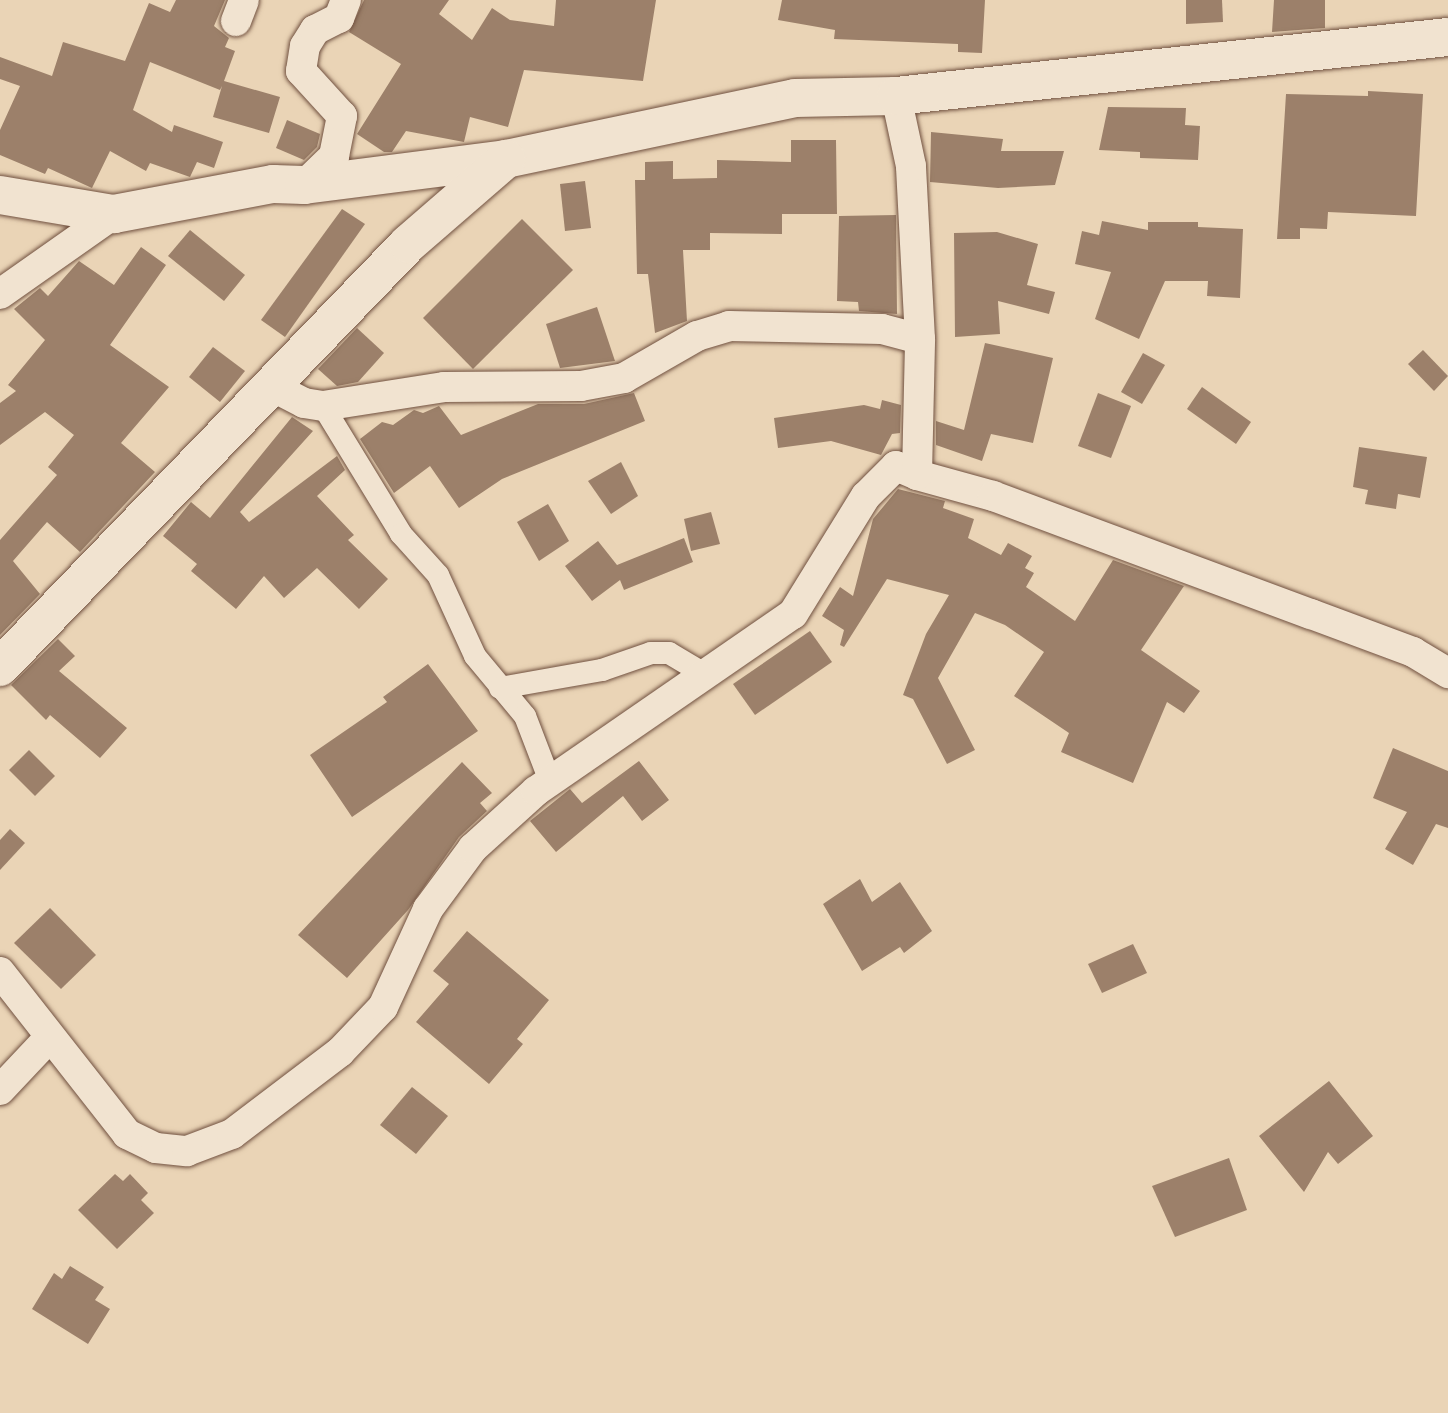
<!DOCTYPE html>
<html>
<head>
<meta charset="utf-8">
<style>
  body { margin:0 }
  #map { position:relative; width:1448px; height:1413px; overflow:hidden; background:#ead4b6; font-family:Cardo,serif }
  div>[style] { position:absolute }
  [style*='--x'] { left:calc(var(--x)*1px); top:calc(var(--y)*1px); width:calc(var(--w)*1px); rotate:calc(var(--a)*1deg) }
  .building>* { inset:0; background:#9c806a }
  .roads { filter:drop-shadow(0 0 2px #70503f) drop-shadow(0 0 2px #70503f) }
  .pedestrian>* { height:22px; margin:-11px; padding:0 11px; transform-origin:11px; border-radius:11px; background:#f1e3d0 }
  .minor>* { height:30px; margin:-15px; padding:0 15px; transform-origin:15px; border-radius:15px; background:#f1e3d0 }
  .tertiary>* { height:38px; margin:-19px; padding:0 19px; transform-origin:19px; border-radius:19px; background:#f1e3d0 }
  span { translate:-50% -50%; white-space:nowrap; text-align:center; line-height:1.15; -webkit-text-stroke:7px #f1e3d0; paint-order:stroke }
</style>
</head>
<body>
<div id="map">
  <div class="building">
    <div style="clip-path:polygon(176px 0,225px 0,214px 26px,229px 38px,225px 47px,235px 51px,224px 81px,280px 97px,269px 133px,213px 117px,222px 86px,220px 90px,150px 62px,133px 110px,172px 132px,174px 125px,223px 142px,214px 168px,197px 162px,190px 177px,150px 163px,146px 171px,110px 151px,92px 188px,48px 168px,45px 174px,0 155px,0 130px,20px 86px,0 79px,0 57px,52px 76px,63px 42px,125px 61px,149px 3px,170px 12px)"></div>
    <div style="clip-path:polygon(364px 0,449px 0,439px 14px,472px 40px,492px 8px,510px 20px,554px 26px,556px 0,656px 0,643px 81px,524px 70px,508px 127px,470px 117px,464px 142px,406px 131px,392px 152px,384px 152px,357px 134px,401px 64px,349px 32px)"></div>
    <div style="clip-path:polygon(782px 0,985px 0,982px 53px,958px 52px,958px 44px,834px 39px,835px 30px,778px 20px)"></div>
    <div style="clip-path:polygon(1186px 0,1222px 0,1223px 22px,1186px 24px)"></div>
    <div style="clip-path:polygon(1274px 0,1325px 0,1325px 28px,1272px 32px)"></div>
    <div style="clip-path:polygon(1368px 91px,1423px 94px,1416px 216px,1328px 212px,1327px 229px,1300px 228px,1300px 239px,1277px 239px,1286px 94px,1368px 96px)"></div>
    <div style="clip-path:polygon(1108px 107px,1186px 108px,1185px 125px,1200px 126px,1198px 160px,1140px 158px,1140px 152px,1099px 150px)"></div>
    <div style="clip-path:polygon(287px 120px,320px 134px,317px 147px,304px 160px,276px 148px)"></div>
    <div style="clip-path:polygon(931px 132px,1003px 139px,1001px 151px,1064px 151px,1055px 185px,998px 188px,930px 182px)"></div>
    <div style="clip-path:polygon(791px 140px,836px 140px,837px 214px,782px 214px,782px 234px,710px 233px,710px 250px,683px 250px,687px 321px,655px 333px,648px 274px,637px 274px,635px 180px,645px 180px,645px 162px,673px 161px,673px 179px,717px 178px,717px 160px,791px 162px)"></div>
    <div style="clip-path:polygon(585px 181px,591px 228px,565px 231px,560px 184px)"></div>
    <div style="clip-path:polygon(342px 209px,365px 224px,285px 337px,261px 320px)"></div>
    <div style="clip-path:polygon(896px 215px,897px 314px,859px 311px,858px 302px,837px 301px,839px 216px)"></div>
    <div style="clip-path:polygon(522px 219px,573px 270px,473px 369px,423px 318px)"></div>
    <div style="clip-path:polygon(1102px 221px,1148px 230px,1148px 222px,1198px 222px,1198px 227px,1243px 229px,1240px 298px,1207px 296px,1208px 281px,1165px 281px,1139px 339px,1095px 319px,1111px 272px,1075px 264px,1082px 231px,1099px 235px)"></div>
    <div style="clip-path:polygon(190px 230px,245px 275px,224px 301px,168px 256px)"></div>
    <div style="clip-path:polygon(997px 232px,1038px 244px,1027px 285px,1055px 292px,1049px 314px,998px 301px,1000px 334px,955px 337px,954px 233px)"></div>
    <div style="clip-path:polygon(141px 247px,166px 265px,110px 345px,169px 387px,121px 443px,155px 472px,80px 552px,47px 522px,13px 561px,40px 594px,0 635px,0 540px,57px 475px,48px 467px,74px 435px,45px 412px,0 445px,0 403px,16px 391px,8px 385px,45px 340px,14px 309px,40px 288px,48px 296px,79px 261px,114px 285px)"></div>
    <div style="clip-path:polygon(597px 307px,615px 361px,560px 368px,546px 324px)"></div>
    <div style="clip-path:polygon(357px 328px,384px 353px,358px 382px,337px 386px,318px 369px)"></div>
    <div style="clip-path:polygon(985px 343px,1053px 358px,1033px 443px,991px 434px,982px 461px,936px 445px,936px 421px,964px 430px)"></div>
    <div style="clip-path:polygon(213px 347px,245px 371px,220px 402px,189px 377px)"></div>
    <div style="clip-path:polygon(1423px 350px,1448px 376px,1434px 391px,1408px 364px)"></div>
    <div style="clip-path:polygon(1143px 353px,1165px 365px,1142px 404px,1121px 392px)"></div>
    <div style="clip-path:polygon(1202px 387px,1251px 422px,1236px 444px,1187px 409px)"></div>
    <div style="clip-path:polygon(634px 393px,645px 421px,502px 479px,459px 508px,430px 466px,394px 493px,360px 439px,382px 422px,393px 425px,414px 410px,423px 413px,439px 406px,461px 435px,538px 404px,584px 404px)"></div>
    <div style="clip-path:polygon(1098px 393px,1131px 406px,1111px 458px,1078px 446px)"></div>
    <div style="clip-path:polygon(882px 400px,901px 405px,900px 433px,892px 434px,881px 455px,831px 441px,778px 448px,774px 418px,864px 405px,880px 409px)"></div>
    <div style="clip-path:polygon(292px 417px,313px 431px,240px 512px,249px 522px,337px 456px,345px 470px,317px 496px,354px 535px,348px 540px,388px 579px,359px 609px,317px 568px,284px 598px,264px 576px,236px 609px,191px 571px,197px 564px,163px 536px,191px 502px,210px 518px)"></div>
    <div style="clip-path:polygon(1359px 447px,1427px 457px,1420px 498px,1398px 494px,1396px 509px,1365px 504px,1368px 490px,1353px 487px)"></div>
    <div style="clip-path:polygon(621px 462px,638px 496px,611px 514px,588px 481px)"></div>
    <div style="clip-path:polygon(898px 489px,945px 501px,943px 508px,974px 519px,968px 538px,1001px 555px,1008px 543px,1032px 556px,1025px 568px,1034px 573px,1026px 587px,1075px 621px,1113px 560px,1184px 586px,1141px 650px,1200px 691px,1184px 713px,1167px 702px,1133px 783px,1061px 752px,1069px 733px,1014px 696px,1044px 652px,1005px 625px,975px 613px,938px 678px,975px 750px,947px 764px,913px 699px,903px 695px,926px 634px,949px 595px,887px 579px,844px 647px,840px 645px,844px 630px,822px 616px,840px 587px,853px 596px,873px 519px)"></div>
    <div style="clip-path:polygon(548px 504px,569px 541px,539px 561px,517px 522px)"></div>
    <div style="clip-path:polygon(711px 512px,720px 544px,691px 551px,684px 519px)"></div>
    <div style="clip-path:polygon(684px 538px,693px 562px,624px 590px,620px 580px,592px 601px,565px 566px,598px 541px,617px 565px)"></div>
    <div style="clip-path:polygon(810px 631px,832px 662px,755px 715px,733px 684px)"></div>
    <div style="clip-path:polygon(58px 639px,75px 656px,59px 671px,127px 728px,100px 758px,50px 715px,46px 720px,11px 685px)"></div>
    <div style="clip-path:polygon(428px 664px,478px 731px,352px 817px,310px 755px,387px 702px,383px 697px)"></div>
    <div style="clip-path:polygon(1393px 748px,1448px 771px,1448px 828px,1436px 824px,1413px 865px,1385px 849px,1407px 812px,1373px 798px)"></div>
    <div style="clip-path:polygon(29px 750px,55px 776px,35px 796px,9px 770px)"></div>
    <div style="clip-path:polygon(639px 761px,669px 800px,642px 821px,623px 796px,556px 852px,530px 821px,570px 789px,582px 803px)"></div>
    <div style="clip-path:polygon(462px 762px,492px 793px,480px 803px,487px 811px,459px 837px,408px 910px,347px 978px,298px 935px)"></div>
    <div style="clip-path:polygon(10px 829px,25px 843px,0 870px,0 840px)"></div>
    <div style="clip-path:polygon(860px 879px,872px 902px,900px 882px,932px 931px,904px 953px,900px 947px,862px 971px,823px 904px)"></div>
    <div style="clip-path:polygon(50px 908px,96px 955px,61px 989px,14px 943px)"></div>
    <div style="clip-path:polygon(467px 931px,549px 1000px,517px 1039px,523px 1044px,489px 1084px,416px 1022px,449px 984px,433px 971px)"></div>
    <div style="clip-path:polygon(1133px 944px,1147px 973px,1102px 993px,1088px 964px)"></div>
    <div style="clip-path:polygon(1329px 1081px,1373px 1136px,1338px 1164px,1328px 1152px,1304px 1192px,1259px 1136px)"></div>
    <div style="clip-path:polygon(412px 1087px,448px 1116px,416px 1154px,380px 1125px)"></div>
    <div style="clip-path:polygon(1229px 1158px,1247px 1210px,1175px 1237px,1152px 1186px)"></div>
    <div style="clip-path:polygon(115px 1174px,123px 1181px,130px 1174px,148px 1193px,141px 1200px,154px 1213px,117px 1249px,78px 1210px)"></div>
    <div style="clip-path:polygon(70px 1266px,104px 1287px,95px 1300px,110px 1309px,88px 1344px,32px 1309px,54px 1273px,62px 1279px)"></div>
  </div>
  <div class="roads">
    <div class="pedestrian">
      <div style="--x:323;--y:406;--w:150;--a:58.6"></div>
      <div style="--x:401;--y:534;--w:55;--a:47.9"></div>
      <div style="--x:438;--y:575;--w:89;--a:65.4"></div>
      <div style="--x:475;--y:656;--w:78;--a:50.2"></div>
      <div style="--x:525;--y:716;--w:70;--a:69"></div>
      <div style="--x:500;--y:688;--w:104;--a:-10"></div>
      <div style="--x:602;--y:670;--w:52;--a:-19.1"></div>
      <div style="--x:651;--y:653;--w:18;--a:0"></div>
      <div style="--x:669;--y:653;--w:43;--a:30.7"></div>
    </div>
    <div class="minor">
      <div style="--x:236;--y:21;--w:22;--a:-69"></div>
      <div style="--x:304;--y:185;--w:42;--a:-44"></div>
      <div style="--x:334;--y:156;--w:41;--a:-78.7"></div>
      <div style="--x:342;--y:116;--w:61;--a:-132.3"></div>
      <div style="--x:301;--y:71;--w:25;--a:-81"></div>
      <div style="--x:305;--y:46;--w:19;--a:-58"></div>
      <div style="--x:315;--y:30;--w:27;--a:-27"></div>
      <div style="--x:339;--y:18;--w:19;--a:-69"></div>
      <div style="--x:0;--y:294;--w:139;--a:-35.1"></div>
      <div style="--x:271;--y:386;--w:37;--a:27"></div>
      <div style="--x:304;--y:403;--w:19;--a:9"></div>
      <div style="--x:323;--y:406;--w:122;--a:-8.9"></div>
      <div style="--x:444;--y:387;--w:137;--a:-0.4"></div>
      <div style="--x:581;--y:386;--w:44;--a:-10.5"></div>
      <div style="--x:624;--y:378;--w:84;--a:-29.9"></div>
      <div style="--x:697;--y:336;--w:34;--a:-17"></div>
      <div style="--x:729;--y:326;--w:153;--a:1.1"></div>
      <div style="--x:882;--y:329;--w:39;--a:15"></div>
      <div style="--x:917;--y:475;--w:79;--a:15.4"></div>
      <div style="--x:993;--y:496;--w:339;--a:20.4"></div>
      <div style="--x:1311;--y:614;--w:109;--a:20.4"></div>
      <div style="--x:1413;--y:652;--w:41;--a:31"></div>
      <div style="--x:0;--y:972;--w:206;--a:51.9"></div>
      <div style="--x:127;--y:1134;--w:32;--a:26"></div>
      <div style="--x:156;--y:1148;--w:31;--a:6"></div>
      <div style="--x:187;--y:1151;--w:48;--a:-20.7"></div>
      <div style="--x:232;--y:1134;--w:136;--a:-37.2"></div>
      <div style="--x:340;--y:1052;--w:62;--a:-46.3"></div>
      <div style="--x:383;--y:1007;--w:108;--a:-65.3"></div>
      <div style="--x:428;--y:909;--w:76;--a:-53.6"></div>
      <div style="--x:473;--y:848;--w:85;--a:-42.1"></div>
      <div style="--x:536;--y:791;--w:312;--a:-34.6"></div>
      <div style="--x:793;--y:614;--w:139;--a:-58.3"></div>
      <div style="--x:866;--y:496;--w:42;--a:-45"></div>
      <div style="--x:896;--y:466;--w:23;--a:23"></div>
      <div style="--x:917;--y:475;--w:136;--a:-88.7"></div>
      <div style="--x:920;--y:339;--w:173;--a:-93"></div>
      <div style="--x:911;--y:166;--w:72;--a:-102.1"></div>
      <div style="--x:0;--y:1090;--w:71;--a:-46.7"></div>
    </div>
    <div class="tertiary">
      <div style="--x:0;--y:195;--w:116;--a:9.5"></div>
      <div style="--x:114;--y:214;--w:162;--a:-10.7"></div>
      <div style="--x:273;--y:184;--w:31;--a:2"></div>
      <div style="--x:304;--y:185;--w:204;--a:-7.3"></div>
      <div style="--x:506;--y:159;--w:295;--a:-11.9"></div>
      <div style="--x:795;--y:98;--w:101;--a:-1.1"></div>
      <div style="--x:896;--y:96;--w:555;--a:-6.1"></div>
      <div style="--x:0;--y:667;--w:588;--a:-46.03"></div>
      <div style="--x:408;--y:244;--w:130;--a:-40.9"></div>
    </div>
  </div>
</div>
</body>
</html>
